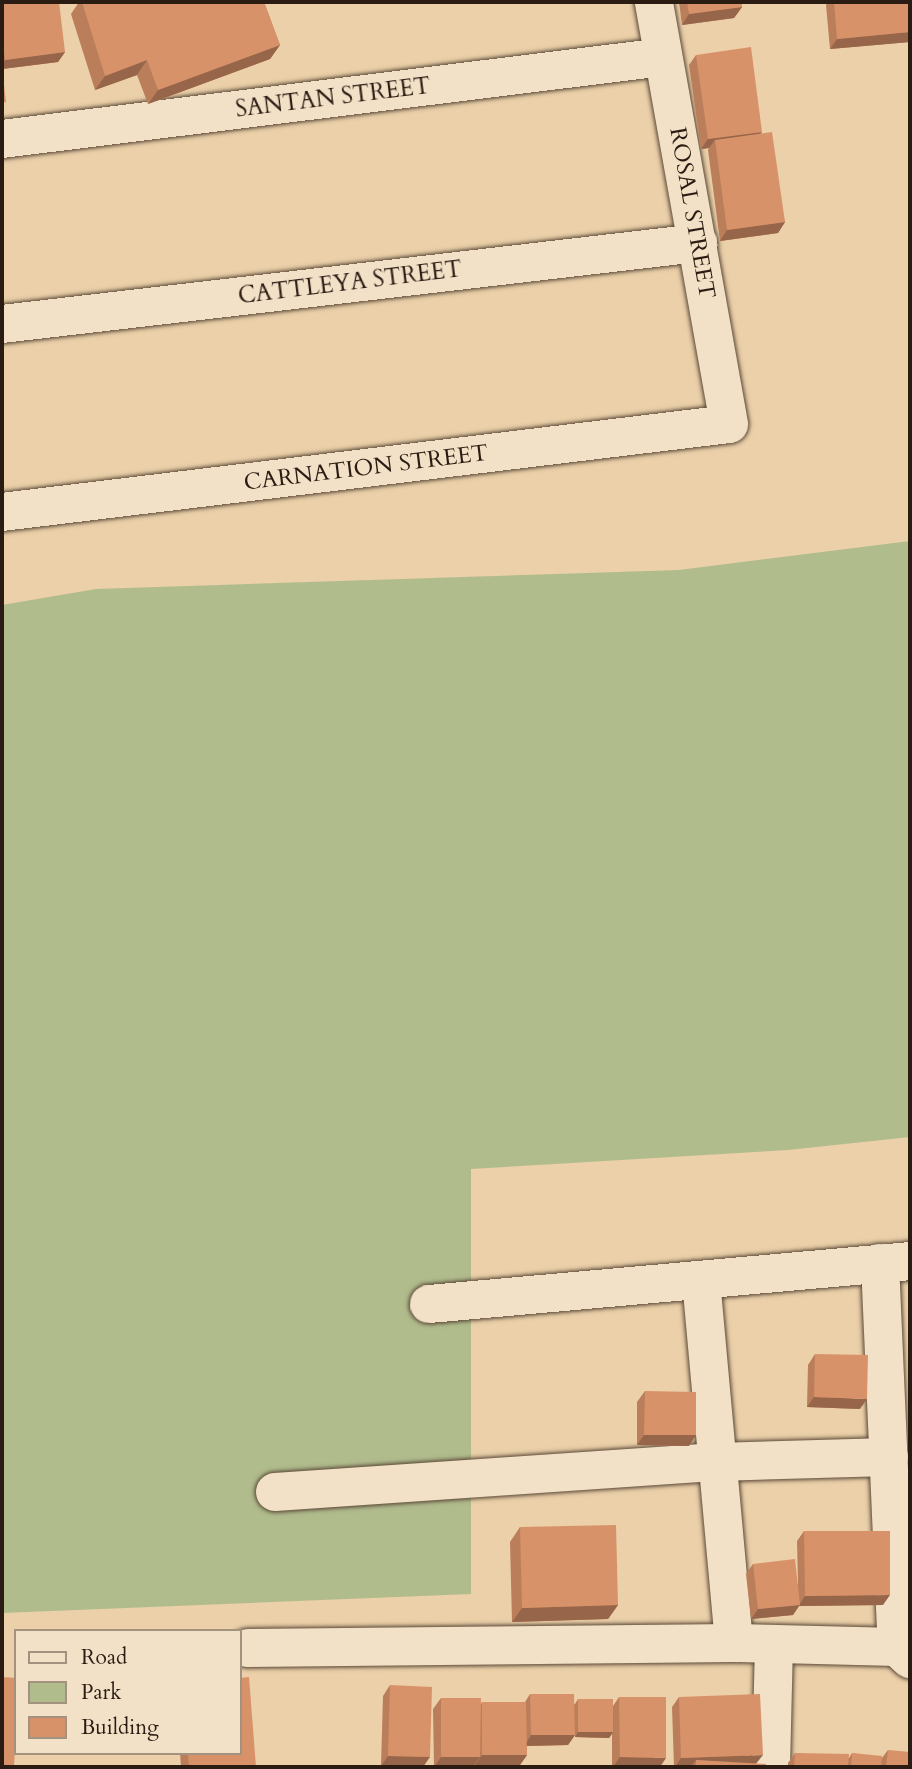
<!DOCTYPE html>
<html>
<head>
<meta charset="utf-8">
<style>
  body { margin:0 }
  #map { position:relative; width:912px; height:1769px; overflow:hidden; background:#ebd0a9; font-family:Cardo,serif }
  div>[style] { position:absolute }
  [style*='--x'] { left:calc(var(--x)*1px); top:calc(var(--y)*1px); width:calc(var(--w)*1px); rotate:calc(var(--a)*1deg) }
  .green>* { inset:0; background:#b1bc8d }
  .roads { filter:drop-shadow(0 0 2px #5b4938) drop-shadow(0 0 2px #5b4938) }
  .minor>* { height:38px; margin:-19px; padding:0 19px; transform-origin:19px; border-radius:19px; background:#f2e0c7 }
  .wall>* { inset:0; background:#ba7e5a }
  .shaded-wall>* { inset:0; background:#97664a }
  .building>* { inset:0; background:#d89269 }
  span { translate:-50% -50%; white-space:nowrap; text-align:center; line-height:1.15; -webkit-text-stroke:7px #f2e0c7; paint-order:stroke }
  .street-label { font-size:23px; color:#2b1c13 }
  .frame { position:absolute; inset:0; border:4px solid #2b1c13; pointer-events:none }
  .legend { position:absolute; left:14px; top:1629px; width:228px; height:126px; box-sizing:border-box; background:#f2e0c7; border:2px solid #a2927f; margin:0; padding:9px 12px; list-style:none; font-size:21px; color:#2b1c13 }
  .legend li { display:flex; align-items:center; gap:14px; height:35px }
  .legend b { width:35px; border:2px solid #a2927f }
</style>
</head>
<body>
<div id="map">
  <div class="green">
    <div style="clip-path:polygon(910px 541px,910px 1137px,788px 1150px,471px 1169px,471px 1594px,2px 1613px,2px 605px,96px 589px,679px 570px)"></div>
  </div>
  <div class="roads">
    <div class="minor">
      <div style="--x:2;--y:139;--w:666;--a:-7.07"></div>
      <div style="--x:2;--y:324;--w:701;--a:-6.64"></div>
      <div style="--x:2;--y:512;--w:732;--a:-6.9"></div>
      <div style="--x:729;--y:424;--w:429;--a:-100.1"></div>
      <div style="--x:880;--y:1263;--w:384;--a:87.5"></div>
      <div style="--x:701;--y:1280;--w:364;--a:84.8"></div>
      <div style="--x:429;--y:1304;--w:483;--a:-5.1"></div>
      <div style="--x:275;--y:1492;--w:443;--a:-3.9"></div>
      <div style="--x:717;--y:1462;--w:172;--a:-1.7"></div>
      <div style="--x:248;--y:1648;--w:486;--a:-0.6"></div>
      <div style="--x:734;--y:1643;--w:163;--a:1.4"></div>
      <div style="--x:897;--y:1647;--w:18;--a:43"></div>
      <div style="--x:771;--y:1767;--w:123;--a:-88.6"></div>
    </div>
  </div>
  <div class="wall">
    <div style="clip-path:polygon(2px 2px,65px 52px,58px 62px,2px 69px,2px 108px)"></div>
    <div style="clip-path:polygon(79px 2px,264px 2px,280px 45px,270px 59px,148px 104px,137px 75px,95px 90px,71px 14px)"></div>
    <div style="clip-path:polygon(679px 2px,741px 2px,742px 7px,734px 18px,682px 25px)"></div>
    <div style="clip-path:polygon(828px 2px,910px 2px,910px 42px,830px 49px,826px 5px)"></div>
    <div style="clip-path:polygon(696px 55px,761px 133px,785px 222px,778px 233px,720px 241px,708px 150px,709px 148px,701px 149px,689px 65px)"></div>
    <div style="clip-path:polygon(815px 1354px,860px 1409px,807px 1407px,808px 1365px)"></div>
    <div style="clip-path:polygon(645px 1391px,689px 1446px,637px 1445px,637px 1402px)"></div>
    <div style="clip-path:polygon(520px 1527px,618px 1605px,608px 1619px,512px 1622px,510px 1542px)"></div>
    <div style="clip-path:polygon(804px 1531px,883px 1605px,799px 1606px,793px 1615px,751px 1619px,746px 1574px,753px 1564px,798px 1584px,797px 1541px)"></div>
    <div style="clip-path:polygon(390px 1685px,430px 1757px,381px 1766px,383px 1696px)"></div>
    <div style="clip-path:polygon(530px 1694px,575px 1704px,578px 1699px,613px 1706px,619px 1697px,660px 1767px,612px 1767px,612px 1734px,609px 1738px,575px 1737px,575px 1735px,568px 1745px,527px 1746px,527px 1755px,520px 1765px,475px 1765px,473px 1767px,434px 1767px,433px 1709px,441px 1698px,481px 1704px,482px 1702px,525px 1702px)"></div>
    <div style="clip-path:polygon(679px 1697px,756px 1764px,765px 1767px,674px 1767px,672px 1707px)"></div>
    <div style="clip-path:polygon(888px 1750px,910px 1767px,788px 1767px,788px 1763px,795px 1753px,849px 1758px,852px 1753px,882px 1758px)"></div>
    <div style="clip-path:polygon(180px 1753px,240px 1753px,256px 1767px,181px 1767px)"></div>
  </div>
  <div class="shaded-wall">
    <div style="clip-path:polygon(742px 7px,734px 18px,682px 25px,689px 14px)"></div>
    <div style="clip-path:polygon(910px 32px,910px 42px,830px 49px,837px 39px)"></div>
    <div style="clip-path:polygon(280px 45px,270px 59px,148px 104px,158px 90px)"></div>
    <div style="clip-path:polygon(65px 52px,58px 62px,2px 69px,2px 64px,5px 60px)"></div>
    <div style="clip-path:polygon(147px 60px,137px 75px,95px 90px,105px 76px)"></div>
    <div style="clip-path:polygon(762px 132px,755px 142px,715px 140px,709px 148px,701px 149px,708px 139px)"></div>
    <div style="clip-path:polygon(785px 222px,778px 233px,720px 241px,727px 230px)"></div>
    <div style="clip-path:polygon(814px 1397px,867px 1399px,860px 1409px,807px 1407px)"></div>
    <div style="clip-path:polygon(644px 1435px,696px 1435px,689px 1446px,637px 1445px)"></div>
    <div style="clip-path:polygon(890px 1595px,883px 1605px,799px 1606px,793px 1615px,751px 1619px,758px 1609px,799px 1605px,805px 1596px)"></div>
    <div style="clip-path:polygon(618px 1605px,608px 1619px,512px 1622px,522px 1608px)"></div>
    <div style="clip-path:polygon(578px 1732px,613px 1732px,609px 1738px,575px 1737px)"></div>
    <div style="clip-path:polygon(531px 1735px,575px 1735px,568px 1745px,524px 1746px)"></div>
    <div style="clip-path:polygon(482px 1755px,527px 1755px,520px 1765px,475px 1765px)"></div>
    <div style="clip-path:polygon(763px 1755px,755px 1765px,696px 1760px,691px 1767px,675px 1767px,681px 1758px)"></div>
    <div style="clip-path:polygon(388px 1756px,430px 1757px,423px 1767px,381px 1766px)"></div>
    <div style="clip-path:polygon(441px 1757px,480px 1757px,473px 1767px,434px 1767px)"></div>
    <div style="clip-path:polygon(620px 1757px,666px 1758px,660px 1767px,613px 1767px)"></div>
  </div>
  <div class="building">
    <div style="clip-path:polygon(2px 2px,59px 2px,65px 52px,5px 60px,2px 35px)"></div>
    <div style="clip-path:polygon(82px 2px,264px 2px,280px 45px,158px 90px,147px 60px,105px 76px)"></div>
    <div style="clip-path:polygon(687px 2px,741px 2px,742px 7px,689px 14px)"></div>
    <div style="clip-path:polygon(834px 2px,910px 2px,910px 32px,837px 39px)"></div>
    <div style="clip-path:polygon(751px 47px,762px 132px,708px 139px,696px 55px)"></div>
    <div style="clip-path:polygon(2px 68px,6px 102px,2px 103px)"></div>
    <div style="clip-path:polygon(772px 132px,785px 222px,727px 230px,715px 140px)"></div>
    <div style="clip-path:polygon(815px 1354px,868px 1355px,867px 1399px,814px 1397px)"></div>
    <div style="clip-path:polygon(645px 1391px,696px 1392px,696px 1435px,644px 1435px)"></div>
    <div style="clip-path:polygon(616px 1525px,618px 1605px,522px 1608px,520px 1527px)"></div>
    <div style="clip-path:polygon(804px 1531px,890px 1531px,890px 1595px,805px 1596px)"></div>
    <div style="clip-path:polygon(795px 1559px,800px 1605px,758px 1609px,753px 1564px)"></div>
    <div style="clip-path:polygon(2px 1677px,16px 1678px,16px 1728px,14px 1767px,2px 1767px)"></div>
    <div style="clip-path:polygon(249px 1677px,256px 1767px,189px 1767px,188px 1753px,240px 1753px,240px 1678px)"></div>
    <div style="clip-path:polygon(390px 1685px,432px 1687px,430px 1757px,388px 1756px)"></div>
    <div style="clip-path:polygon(530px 1694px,574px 1694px,575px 1735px,531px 1735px)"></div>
    <div style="clip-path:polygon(760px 1694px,763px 1755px,681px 1758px,679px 1697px)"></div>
    <div style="clip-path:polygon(619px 1697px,666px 1697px,666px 1758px,620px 1757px)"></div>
    <div style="clip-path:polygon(441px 1698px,481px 1698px,480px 1757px,441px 1757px)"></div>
    <div style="clip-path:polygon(578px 1699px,613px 1699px,613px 1732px,578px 1732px)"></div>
    <div style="clip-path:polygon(482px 1702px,526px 1702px,527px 1755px,482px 1755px)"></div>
    <div style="clip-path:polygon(888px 1750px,910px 1752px,910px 1767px,886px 1767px)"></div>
    <div style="clip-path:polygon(795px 1753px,849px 1754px,848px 1767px,794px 1767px)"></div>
    <div style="clip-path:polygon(852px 1753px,882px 1756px,881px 1767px,851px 1767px)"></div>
    <div style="clip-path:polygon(696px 1760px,766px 1764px,765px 1767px,696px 1767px)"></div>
  </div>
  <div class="street-label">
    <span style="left:333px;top:98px;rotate:-7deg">SANTAN STREET</span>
    <span style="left:692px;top:213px;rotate:80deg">ROSAL STREET</span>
    <span style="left:350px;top:283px;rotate:-7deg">CATTLEYA STREET</span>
    <span style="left:366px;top:468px;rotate:-7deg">CARNATION STREET</span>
  </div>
  <div class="frame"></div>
  <ul class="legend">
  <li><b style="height:9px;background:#f2e0c7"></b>Road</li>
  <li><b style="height:19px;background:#b1bc8d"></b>Park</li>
  <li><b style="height:19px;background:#d89269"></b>Building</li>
  </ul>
</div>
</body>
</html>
